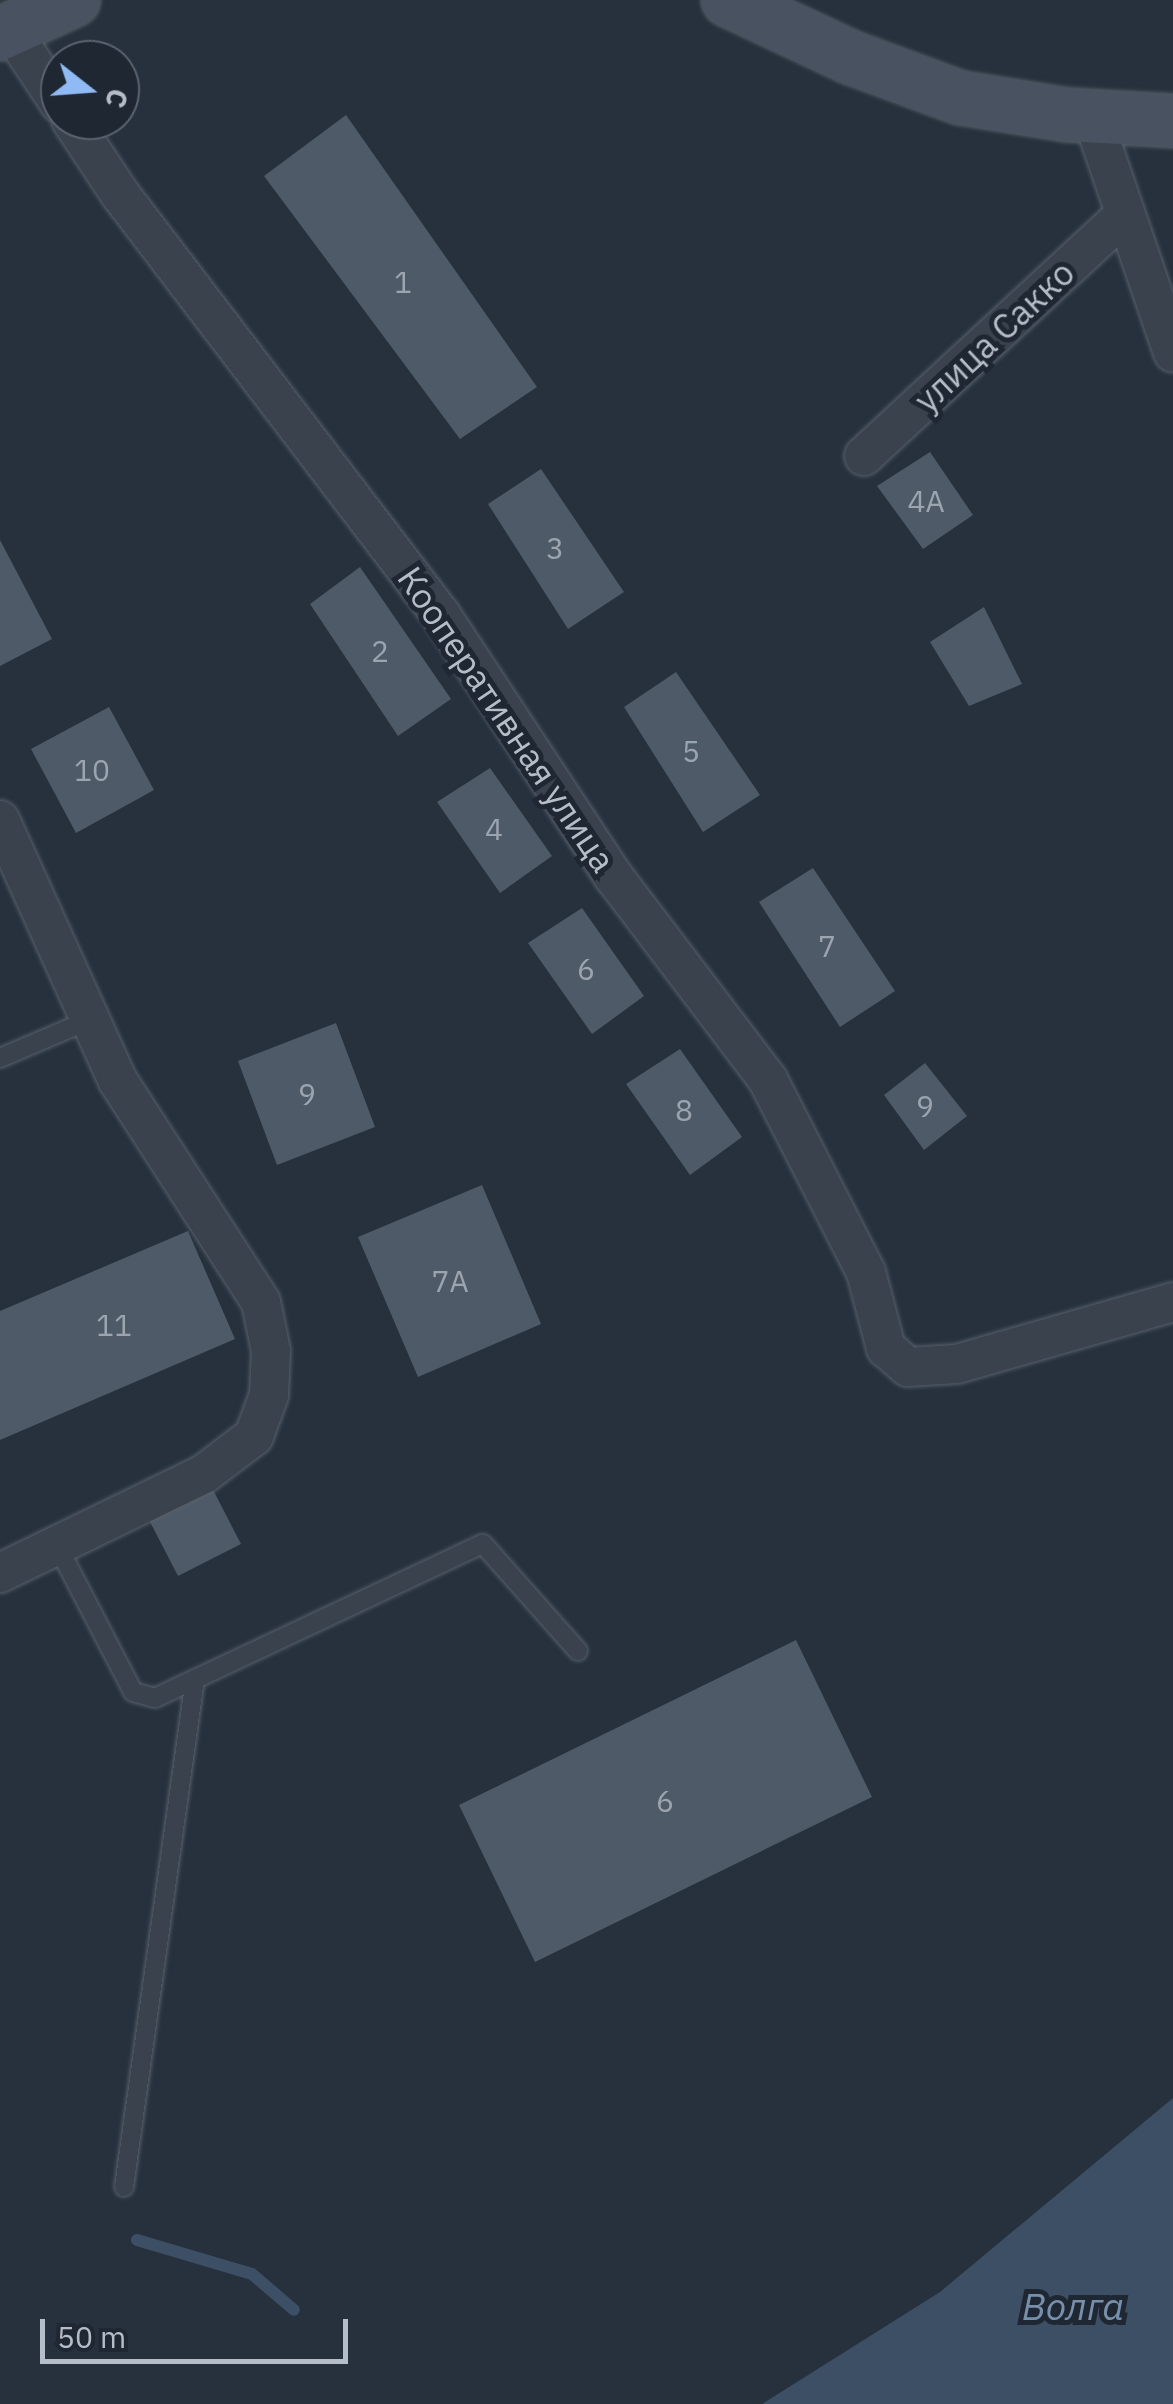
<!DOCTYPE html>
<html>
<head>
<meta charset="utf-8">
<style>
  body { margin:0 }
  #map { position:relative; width:1173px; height:2404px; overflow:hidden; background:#26313d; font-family:"IBM Plex Sans",sans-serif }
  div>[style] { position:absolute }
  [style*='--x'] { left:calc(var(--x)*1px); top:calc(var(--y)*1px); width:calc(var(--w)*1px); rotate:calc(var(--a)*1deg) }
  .water>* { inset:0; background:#3c4f65 }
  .stream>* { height:12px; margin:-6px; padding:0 6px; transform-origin:6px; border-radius:6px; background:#3c4f65 }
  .building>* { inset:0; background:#4f5a68 }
  .roads { filter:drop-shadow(0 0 2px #57606b) drop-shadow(0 0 2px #57606b) }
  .lane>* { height:18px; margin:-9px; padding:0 9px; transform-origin:9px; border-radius:9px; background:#39424d }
  .street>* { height:38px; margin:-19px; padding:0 19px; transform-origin:19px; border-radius:19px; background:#39424d }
  .secondary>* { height:52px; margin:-26px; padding:0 26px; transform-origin:26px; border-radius:26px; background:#485260 }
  span { translate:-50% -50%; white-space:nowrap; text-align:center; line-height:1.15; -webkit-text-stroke:10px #1e2732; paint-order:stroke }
  .number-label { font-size:30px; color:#9ca4b0 }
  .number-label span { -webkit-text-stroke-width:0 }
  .street-label { font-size:35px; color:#b5bdc8 }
  .water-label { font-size:38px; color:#778faa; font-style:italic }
  .north { position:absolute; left:40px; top:40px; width:100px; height:100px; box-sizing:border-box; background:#1e2732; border:2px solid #5a636e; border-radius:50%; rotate:107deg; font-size:28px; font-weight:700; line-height:40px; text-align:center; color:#b5bdc8 }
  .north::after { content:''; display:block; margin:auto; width:35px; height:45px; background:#90baf3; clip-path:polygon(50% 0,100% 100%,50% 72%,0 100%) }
  .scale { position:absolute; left:40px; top:2319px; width:308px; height:45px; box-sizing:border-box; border:5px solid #b5bdc8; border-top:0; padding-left:12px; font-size:30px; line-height:35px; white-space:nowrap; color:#b5bdc8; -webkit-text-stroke:8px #1e2732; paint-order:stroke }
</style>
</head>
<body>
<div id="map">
  <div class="water">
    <div style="clip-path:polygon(1173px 2098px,1173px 2404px,762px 2404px,940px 2292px)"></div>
  </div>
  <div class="stream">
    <div style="--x:137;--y:2240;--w:120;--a:16.5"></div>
    <div style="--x:252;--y:2274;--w:55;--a:40.6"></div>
  </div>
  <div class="building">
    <div style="clip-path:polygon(346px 115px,537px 387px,460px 439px,264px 176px)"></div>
    <div style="clip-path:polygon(930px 452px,973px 515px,923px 549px,877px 486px)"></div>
    <div style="clip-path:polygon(541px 469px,624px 592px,568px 629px,488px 504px)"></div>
    <div style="clip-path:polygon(0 540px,52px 639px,0 666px)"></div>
    <div style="clip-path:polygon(360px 567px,451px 699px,398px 736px,310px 604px)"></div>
    <div style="clip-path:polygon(984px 607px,1022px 684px,969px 706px,930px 642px)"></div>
    <div style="clip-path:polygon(676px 672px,760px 795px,703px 832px,624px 707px)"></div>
    <div style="clip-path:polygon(109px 707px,154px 790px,76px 833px,31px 749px)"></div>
    <div style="clip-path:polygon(490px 768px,552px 856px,500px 893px,437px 802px)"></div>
    <div style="clip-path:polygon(813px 868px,895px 991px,840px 1027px,759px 902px)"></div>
    <div style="clip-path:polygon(582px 908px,644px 996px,592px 1034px,528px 943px)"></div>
    <div style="clip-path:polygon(336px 1023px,375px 1127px,277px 1165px,238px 1061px)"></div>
    <div style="clip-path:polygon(680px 1049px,742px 1137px,690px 1175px,626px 1084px)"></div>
    <div style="clip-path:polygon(925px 1063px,967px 1116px,924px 1150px,884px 1095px)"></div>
    <div style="clip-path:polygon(482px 1185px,541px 1324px,418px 1377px,358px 1237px)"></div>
    <div style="clip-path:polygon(188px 1231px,235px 1339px,0 1440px,0 1311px)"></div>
    <div style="clip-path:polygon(209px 1482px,241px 1544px,178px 1576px,146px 1514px)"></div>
    <div style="clip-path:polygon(796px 1640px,872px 1797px,535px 1962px,459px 1805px)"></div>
  </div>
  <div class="roads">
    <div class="lane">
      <div style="--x:0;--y:1058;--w:102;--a:-23.1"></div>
      <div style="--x:59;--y:1549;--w:161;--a:62.6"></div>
      <div style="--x:133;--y:1692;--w:23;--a:15"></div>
      <div style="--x:155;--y:1698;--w:362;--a:-25.2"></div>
      <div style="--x:483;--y:1544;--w:143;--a:48.4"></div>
      <div style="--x:124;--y:2187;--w:513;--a:-82.04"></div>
    </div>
    <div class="street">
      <div style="--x:10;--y:29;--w:90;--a:56.3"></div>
      <div style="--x:1092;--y:116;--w:250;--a:71.1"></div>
      <div style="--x:71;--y:120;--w:89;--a:56.5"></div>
      <div style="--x:120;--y:194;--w:529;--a:52.68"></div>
      <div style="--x:441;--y:615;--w:314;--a:56.6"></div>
      <div style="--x:614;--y:877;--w:255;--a:52.8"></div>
      <div style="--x:768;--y:1080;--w:216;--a:63"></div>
      <div style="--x:866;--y:1272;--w:79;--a:75.3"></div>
      <div style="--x:886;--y:1348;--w:29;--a:41"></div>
      <div style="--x:908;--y:1367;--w:49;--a:-3.5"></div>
      <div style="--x:957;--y:1364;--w:225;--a:-16"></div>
      <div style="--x:864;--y:456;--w:355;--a:-42.8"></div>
      <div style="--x:0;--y:820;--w:286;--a:65.7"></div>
      <div style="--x:118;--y:1081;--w:263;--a:57.1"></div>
      <div style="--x:261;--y:1302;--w:50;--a:78.5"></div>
      <div style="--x:271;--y:1351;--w:44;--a:92.6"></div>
      <div style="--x:269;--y:1395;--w:44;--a:110.1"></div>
      <div style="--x:254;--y:1436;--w:63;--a:142.8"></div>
      <div style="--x:204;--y:1474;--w:227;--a:154.1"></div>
    </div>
    <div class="secondary">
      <div style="--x:728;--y:0;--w:137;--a:25.1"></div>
      <div style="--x:852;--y:58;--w:116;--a:20.2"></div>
      <div style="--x:961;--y:98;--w:107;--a:9.1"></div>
      <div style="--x:1067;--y:115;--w:106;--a:3.2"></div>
      <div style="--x:0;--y:34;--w:81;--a:-24.7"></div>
    </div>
  </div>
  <div class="number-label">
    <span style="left:403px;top:282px">1</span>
    <span style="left:926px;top:501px">4А</span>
    <span style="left:555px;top:548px">3</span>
    <span style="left:380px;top:651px">2</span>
    <span style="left:691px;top:751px">5</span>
    <span style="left:92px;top:770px">10</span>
    <span style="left:494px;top:829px">4</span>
    <span style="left:827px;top:946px">7</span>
    <span style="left:586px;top:969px">6</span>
    <span style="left:307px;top:1094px">9</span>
    <span style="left:925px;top:1106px">9</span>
    <span style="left:684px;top:1110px">8</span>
    <span style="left:450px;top:1281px">7А</span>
    <span style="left:114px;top:1325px">11</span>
    <span style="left:665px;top:1801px">6</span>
  </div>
  <div class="street-label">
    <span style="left:994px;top:336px;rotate:-43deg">улица Сакко</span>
    <span style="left:507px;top:719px;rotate:56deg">Кооперативная улица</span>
  </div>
  <div class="water-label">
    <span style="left:1073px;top:2306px">Волга</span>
  </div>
  <div class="north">С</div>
  <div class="scale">50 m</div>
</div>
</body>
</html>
